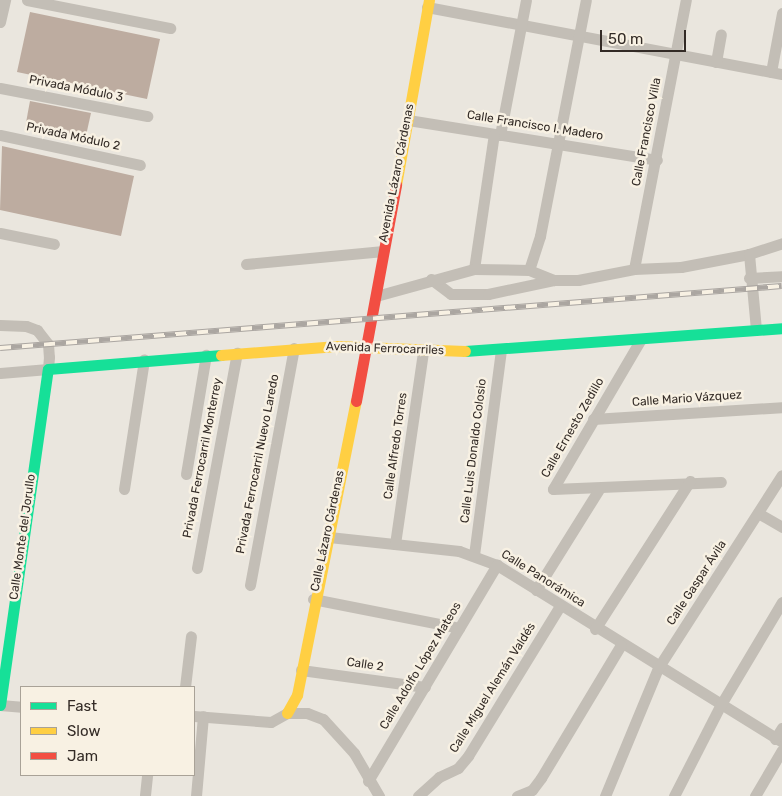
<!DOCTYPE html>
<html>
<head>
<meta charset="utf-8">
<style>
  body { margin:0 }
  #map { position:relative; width:782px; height:796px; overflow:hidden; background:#eae6de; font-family:Rubik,sans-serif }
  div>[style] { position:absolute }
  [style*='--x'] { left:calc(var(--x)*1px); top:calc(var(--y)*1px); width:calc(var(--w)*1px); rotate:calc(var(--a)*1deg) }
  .building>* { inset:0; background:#bdaca0 }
  .street>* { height:11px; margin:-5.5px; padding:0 5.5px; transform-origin:5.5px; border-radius:5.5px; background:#c3beb6 }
  .fast>* { height:11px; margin:-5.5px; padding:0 5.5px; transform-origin:5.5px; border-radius:5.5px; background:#16e098 }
  .slow>* { height:11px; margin:-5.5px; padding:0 5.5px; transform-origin:5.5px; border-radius:5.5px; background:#ffcf43 }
  .jam>* { height:11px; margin:-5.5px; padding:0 5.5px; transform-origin:5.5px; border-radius:5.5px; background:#f24e42 }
  .rail>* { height:5.5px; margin-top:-2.75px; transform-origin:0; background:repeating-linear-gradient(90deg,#f8f1e3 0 11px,#aba6a1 0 22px); box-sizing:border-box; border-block:1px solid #aba6a1 }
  span { translate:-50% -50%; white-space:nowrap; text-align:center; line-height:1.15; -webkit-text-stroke:5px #f8f1e3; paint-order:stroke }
  .street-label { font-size:12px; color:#332b26 }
  .legend { position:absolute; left:20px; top:686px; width:175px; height:90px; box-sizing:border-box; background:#f8f1e3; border:1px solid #a9a297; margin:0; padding:6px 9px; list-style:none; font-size:15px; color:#332b26 }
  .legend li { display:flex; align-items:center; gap:10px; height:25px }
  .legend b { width:25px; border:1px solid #a9a297 }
  .scale { position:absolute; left:600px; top:30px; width:86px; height:22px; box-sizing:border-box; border:2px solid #332b26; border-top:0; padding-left:6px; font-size:15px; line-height:18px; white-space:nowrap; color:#332b26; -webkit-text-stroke:4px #f8f1e3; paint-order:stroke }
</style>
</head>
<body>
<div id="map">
  <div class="building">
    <div style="clip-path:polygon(30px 12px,160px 39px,147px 99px,17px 72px)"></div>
    <div style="clip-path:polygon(30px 101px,91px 113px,85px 140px,25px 128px)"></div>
    <div style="clip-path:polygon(2px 146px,134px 176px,121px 236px,0 210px)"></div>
  </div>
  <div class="street">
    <div style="--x:27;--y:0;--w:146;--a:11.1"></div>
    <div style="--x:427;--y:7;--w:361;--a:10.7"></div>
    <div style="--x:0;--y:22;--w:23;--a:-77"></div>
    <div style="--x:716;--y:62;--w:28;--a:-80"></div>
    <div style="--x:771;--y:72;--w:60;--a:-79.4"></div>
    <div style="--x:0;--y:88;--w:150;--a:10.8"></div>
    <div style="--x:408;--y:120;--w:252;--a:9.1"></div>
    <div style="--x:0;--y:135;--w:143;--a:12.1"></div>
    <div style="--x:500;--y:135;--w:137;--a:-79.1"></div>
    <div style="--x:0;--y:233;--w:55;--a:11.5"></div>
    <div style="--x:749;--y:254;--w:76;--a:84.7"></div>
    <div style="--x:246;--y:264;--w:138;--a:-5.4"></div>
    <div style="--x:474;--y:269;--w:136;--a:-81.6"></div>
    <div style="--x:634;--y:269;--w:274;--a:-79.1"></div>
    <div style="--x:529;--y:270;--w:36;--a:-72"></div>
    <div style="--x:540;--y:236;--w:240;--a:-79"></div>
    <div style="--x:749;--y:278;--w:33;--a:-3"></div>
    <div style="--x:431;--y:279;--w:25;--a:37"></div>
    <div style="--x:451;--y:294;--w:37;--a:0"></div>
    <div style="--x:488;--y:294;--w:67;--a:-12"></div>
    <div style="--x:376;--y:296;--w:102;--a:-15.4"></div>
    <div style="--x:474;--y:269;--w:55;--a:1"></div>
    <div style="--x:529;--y:270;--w:27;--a:22"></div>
    <div style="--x:554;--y:280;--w:24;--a:0"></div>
    <div style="--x:578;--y:280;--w:57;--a:-11.1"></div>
    <div style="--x:634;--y:269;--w:47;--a:-2.4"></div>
    <div style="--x:681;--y:267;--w:69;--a:-10.8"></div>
    <div style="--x:749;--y:254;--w:35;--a:-18"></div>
    <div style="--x:0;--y:325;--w:26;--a:2"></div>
    <div style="--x:26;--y:326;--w:12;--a:20"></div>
    <div style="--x:37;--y:330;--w:18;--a:52"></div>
    <div style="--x:48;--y:344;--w:13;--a:86"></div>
    <div style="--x:49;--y:357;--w:12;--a:95"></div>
    <div style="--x:48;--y:369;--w:48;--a:175.2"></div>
    <div style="--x:641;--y:339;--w:174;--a:120.4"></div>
    <div style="--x:553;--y:489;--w:168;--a:-2.4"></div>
    <div style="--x:593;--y:419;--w:189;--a:-3.6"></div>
    <div style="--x:186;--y:474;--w:121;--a:-80.5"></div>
    <div style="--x:124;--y:489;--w:131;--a:-81.2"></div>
    <div style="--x:758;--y:513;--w:28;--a:30"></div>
    <div style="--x:329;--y:537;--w:131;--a:6.1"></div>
    <div style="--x:459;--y:551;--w:40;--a:20.2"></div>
    <div style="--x:497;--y:565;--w:335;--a:31.8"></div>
    <div style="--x:395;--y:544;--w:194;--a:-81.7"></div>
    <div style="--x:474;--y:555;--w:207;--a:-82.5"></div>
    <div style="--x:197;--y:568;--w:219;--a:-79.5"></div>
    <div style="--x:250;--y:585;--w:241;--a:-79.5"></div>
    <div style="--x:536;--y:590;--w:119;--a:-58"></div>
    <div style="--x:313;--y:599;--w:149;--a:11.2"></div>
    <div style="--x:595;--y:629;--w:176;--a:-57.3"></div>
    <div style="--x:301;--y:670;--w:125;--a:7.8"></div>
    <div style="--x:185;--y:687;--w:51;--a:-83.3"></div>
    <div style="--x:0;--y:705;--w:21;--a:5"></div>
    <div style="--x:194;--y:716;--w:77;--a:4.5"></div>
    <div style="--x:271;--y:722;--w:18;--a:-29"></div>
    <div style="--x:287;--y:713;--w:20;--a:0"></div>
    <div style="--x:307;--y:713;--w:17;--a:21"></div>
    <div style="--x:323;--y:719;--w:46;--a:47.6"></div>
    <div style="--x:354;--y:753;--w:50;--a:59.8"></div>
    <div style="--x:775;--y:739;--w:13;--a:-58"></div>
    <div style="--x:368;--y:781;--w:252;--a:-59.2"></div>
    <div style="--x:145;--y:795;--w:20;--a:-84"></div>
    <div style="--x:196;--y:796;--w:80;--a:-85"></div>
    <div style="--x:418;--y:796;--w:28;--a:-42"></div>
    <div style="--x:439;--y:777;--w:21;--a:-25"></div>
    <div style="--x:458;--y:768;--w:16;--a:-50"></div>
    <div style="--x:468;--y:756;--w:176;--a:-58.5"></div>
    <div style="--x:517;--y:796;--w:16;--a:-22"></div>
    <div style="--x:532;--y:790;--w:15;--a:-53"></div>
    <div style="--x:541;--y:778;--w:155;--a:-59"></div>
    <div style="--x:605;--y:796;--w:139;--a:-67.5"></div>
    <div style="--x:658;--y:668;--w:229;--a:-57.3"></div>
    <div style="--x:674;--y:796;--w:101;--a:-62.9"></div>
    <div style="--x:720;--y:706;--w:121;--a:-59.2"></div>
    <div style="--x:755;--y:796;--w:53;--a:-59.6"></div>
  </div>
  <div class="fast">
    <div style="--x:465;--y:351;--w:318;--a:-4.1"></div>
    <div style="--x:0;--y:705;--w:339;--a:-81.9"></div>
    <div style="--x:48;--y:369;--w:174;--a:-4.6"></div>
  </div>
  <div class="slow">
    <div style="--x:396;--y:185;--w:188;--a:-79.9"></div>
    <div style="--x:221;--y:355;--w:116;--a:-4.4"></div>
    <div style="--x:337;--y:346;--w:128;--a:2.2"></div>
    <div style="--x:287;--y:713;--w:21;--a:-61"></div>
    <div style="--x:297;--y:695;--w:300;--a:-78.7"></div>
  </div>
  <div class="jam">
    <div style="--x:356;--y:401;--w:220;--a:-79.5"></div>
  </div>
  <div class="rail">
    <div style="--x:0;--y:348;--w:784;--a:-4.53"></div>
  </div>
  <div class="street-label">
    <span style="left:76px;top:89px;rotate:11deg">Privada Módulo 3</span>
    <span style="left:535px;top:126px;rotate:9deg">Calle Francisco I. Madero</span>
    <span style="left:647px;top:132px;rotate:-79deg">Calle Francisco Villa</span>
    <span style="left:73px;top:137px;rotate:12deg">Privada Módulo 2</span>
    <span style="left:397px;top:173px;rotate:-79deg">Avenida Lázaro Cárdenas</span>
    <span style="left:385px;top:349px;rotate:2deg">Avenida Ferrocarriles</span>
    <span style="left:687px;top:399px;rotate:-4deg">Calle Mario Vázquez</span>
    <span style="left:573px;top:428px;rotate:-60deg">Calle Ernesto Zedillo</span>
    <span style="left:396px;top:446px;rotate:-82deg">Calle Alfredo Torres</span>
    <span style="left:474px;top:451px;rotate:-83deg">Calle Luis Donaldo Colosio</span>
    <span style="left:203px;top:458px;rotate:-79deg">Privada Ferrocarril Monterrey</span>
    <span style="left:258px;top:464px;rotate:-79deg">Privada Ferrocarril Nuevo Laredo</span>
    <span style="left:328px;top:531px;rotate:-78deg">Calle Lázaro Cárdenas</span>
    <span style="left:23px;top:537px;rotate:-82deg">Calle Monte del Jorullo</span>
    <span style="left:543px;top:579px;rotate:32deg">Calle Panorámica</span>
    <span style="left:697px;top:583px;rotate:-57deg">Calle Gaspar Ávila</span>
    <span style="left:365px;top:665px;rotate:8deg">Calle 2</span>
    <span style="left:421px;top:666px;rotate:-59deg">Calle Adolfo López Mateos</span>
    <span style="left:493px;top:688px;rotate:-58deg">Calle Miguel Alemán Valdés</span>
  </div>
  <ul class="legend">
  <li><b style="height:6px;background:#16e098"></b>Fast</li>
  <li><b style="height:6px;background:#ffcf43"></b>Slow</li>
  <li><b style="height:6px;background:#f24e42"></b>Jam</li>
  </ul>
  <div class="scale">50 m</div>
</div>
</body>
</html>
